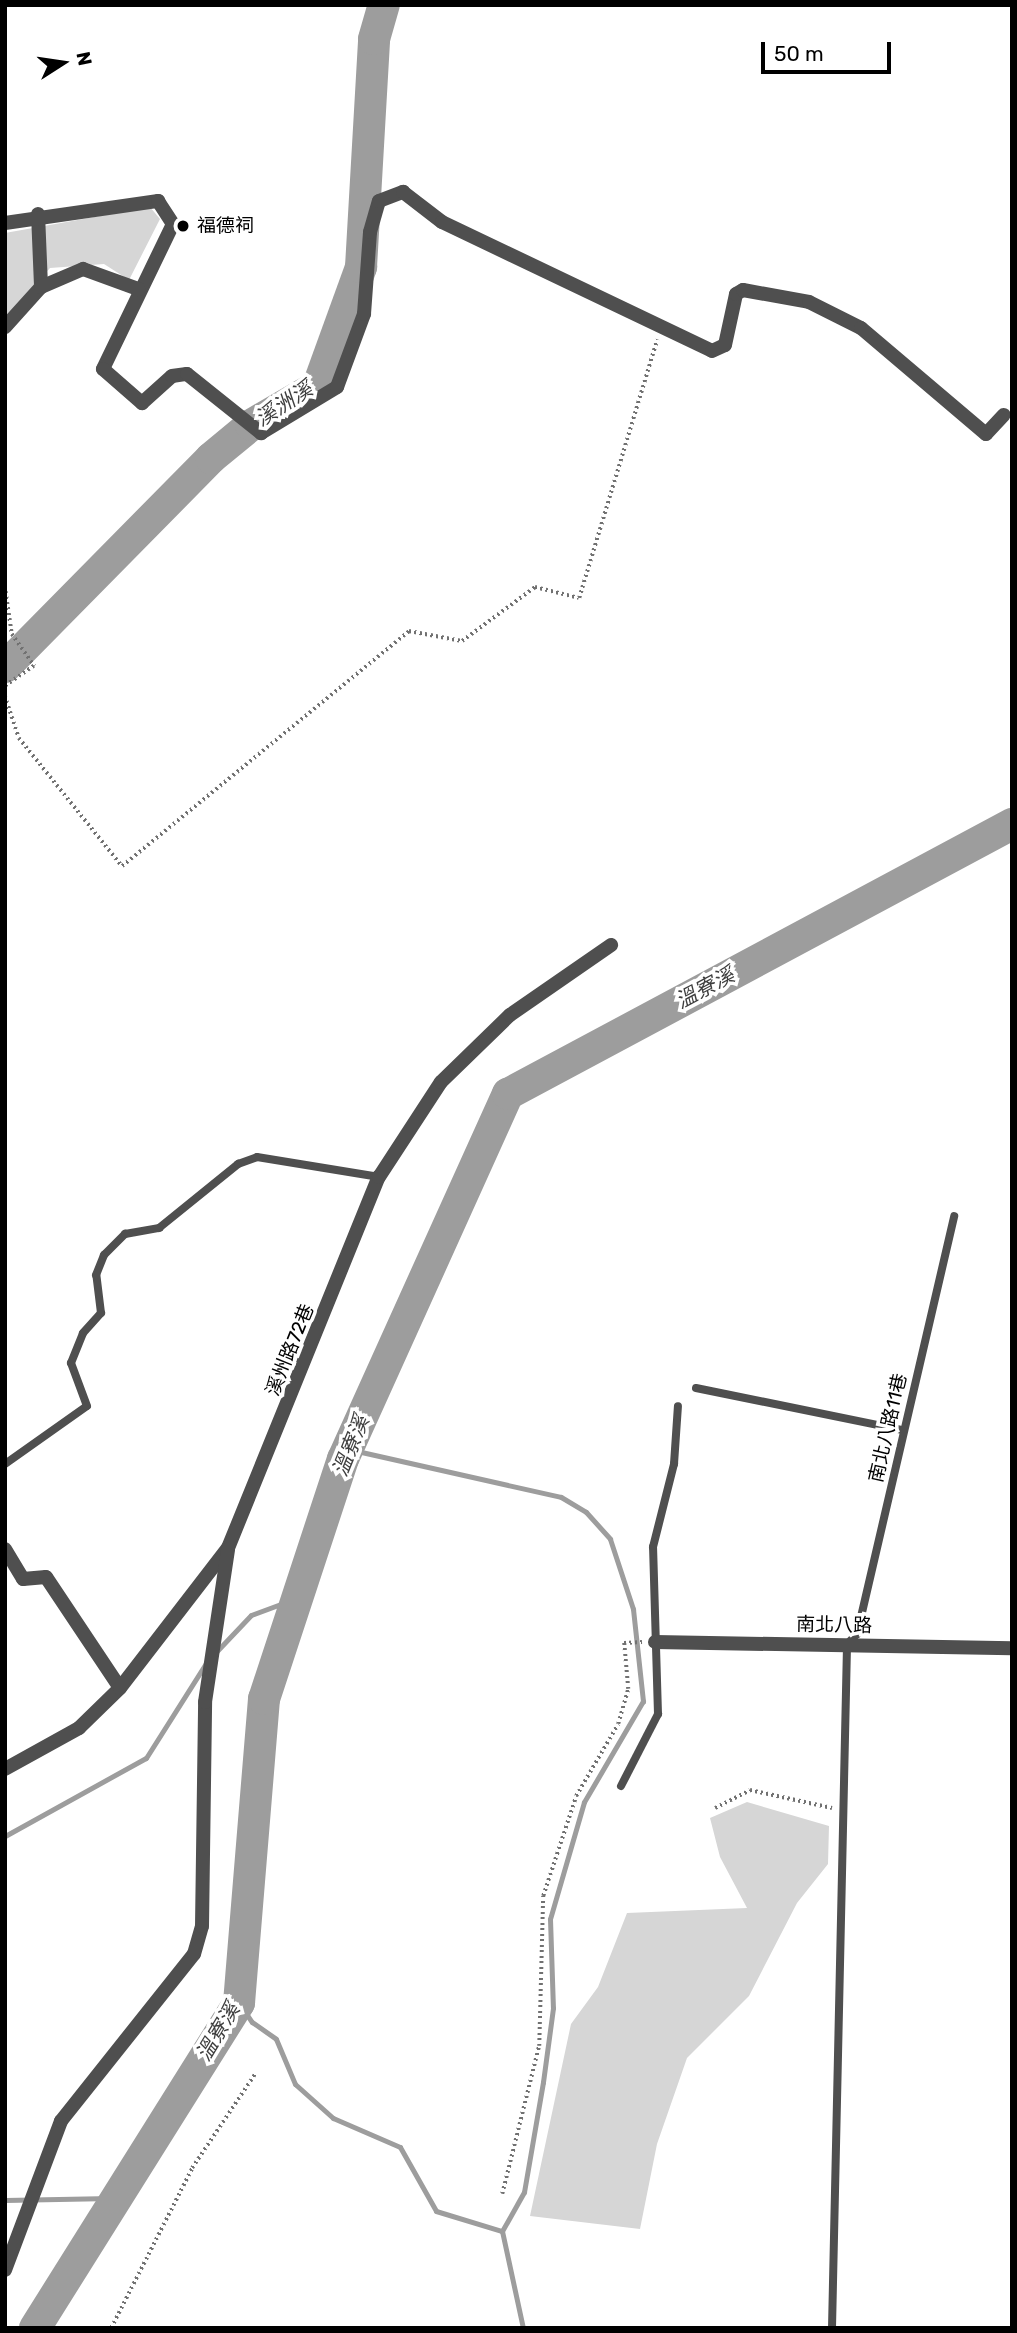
<!DOCTYPE html>
<html>
<head>
<meta charset="utf-8">
<style>
  body { margin:0 }
  #map { position:relative; width:1017px; height:2333px; overflow:hidden; background:#fff; font-family:Rubik,"Noto Sans TC",sans-serif }
  div>[style] { position:absolute }
  [style*='--x'] { left:calc(var(--x)*1px); top:calc(var(--y)*1px); width:calc(var(--w)*1px); rotate:calc(var(--a)*1deg) }
  .green>* { inset:0; background:#d6d6d6 }
  .stream>* { height:5px; margin:-2.5px; padding:0 2.5px; transform-origin:2.5px; border-radius:2.5px; background:#9d9d9d }
  .river>* { height:32px; margin:-16px; padding:0 16px; transform-origin:16px; border-radius:16px; background:#9d9d9d }
  .path>* { height:3.5px; margin-top:-1.75px; transform-origin:0; background:repeating-linear-gradient(90deg,#717171 0 2px,transparent 0 5.5px) }
  .service>* { height:8px; margin:-4px; padding:0 4px; transform-origin:4px; border-radius:4px; background:#4f4f4f }
  .minor>* { height:14px; margin:-7px; padding:0 7px; transform-origin:7px; border-radius:7px; background:#4f4f4f }
  .dots>* { width:19px; height:19px; translate:-50% -50%; box-sizing:border-box; border:4px solid #fff; border-radius:50% }
  span { translate:-50% -50%; white-space:nowrap; text-align:center; line-height:1.15; -webkit-text-stroke:7px #fff; paint-order:stroke }
  .poi-label { font-size:19px; color:#000 }
  .left { translate:0 -50%; text-align:left }
  .street-label { font-size:19px; color:#000 }
  .water-label { font-size:21px; color:#3e3e3e; font-style:italic }
  .frame { position:absolute; inset:0; border:7px solid #000; pointer-events:none }
  .north { position:absolute; left:28px; top:28px; width:70px; height:70px; -webkit-text-stroke:5px #fff; paint-order:stroke; rotate:78deg; font-size:19px; font-weight:700; line-height:28px; text-align:center; color:#000 }
  .north::after { content:''; display:block; margin:auto; width:24px; height:32px; background:#000; clip-path:polygon(50% 0,100% 100%,50% 72%,0 100%) }
  .scale { position:absolute; left:761px; top:42px; width:130px; height:32px; box-sizing:border-box; border:4px solid #000; border-top:0; padding-left:9px; font-size:21px; line-height:24px; white-space:nowrap; color:#000; -webkit-text-stroke:5px #fff; paint-order:stroke }
</style>
</head>
<body>
<div id="map">
  <div class="green">
    <div style="clip-path:polygon(150px 207px,160px 219px,129px 280px,104px 264px,50px 268px,5px 321px,5px 233px)"></div>
    <div style="clip-path:polygon(747px 1802px,829px 1826px,828px 1864px,797px 1903px,749px 1996px,687px 2058px,657px 2144px,640px 2229px,530px 2216px,571px 2024px,598px 1987px,627px 1913px,747px 1908px,720px 1857px,710px 1818px)"></div>
  </div>
  <div class="stream">
    <div style="--x:348;--y:1449;--w:218;--a:12.7"></div>
    <div style="--x:561;--y:1497;--w:29;--a:31"></div>
    <div style="--x:586;--y:1512;--w:36;--a:48"></div>
    <div style="--x:610;--y:1539;--w:74;--a:71.8"></div>
    <div style="--x:633;--y:1609;--w:93;--a:83.8"></div>
    <div style="--x:643;--y:1701;--w:117;--a:120.3"></div>
    <div style="--x:584;--y:1802;--w:122;--a:106.2"></div>
    <div style="--x:550;--y:1919;--w:89;--a:88.1"></div>
    <div style="--x:553;--y:2008;--w:75;--a:97.7"></div>
    <div style="--x:543;--y:2082;--w:112;--a:99.8"></div>
    <div style="--x:524;--y:2192;--w:45;--a:119.4"></div>
    <div style="--x:215;--y:1653;--w:52;--a:-46.5"></div>
    <div style="--x:251;--y:1615;--w:49;--a:-20.3"></div>
    <div style="--x:5;--y:1836;--w:161;--a:-29"></div>
    <div style="--x:146;--y:1758;--w:112;--a:-57.7"></div>
    <div style="--x:239;--y:2003;--w:23;--a:56"></div>
    <div style="--x:252;--y:2022;--w:29;--a:35"></div>
    <div style="--x:276;--y:2039;--w:49;--a:67.1"></div>
    <div style="--x:295;--y:2084;--w:51;--a:41.8"></div>
    <div style="--x:333;--y:2118;--w:73;--a:23.4"></div>
    <div style="--x:400;--y:2147;--w:73;--a:60.6"></div>
    <div style="--x:436;--y:2211;--w:69;--a:16.9"></div>
    <div style="--x:502;--y:2231;--w:99;--a:77.8"></div>
    <div style="--x:5;--y:2200;--w:107;--a:-1.1"></div>
  </div>
  <div class="river">
    <div style="--x:5;--y:667;--w:293;--a:-45.4"></div>
    <div style="--x:211;--y:458;--w:52;--a:-39.5"></div>
    <div style="--x:251;--y:425;--w:78;--a:-30.2"></div>
    <div style="--x:318;--y:386;--w:127;--a:-70.1"></div>
    <div style="--x:361;--y:267;--w:228;--a:-86.7"></div>
    <div style="--x:374;--y:39;--w:35;--a:-74"></div>
    <div style="--x:35;--y:2328;--w:384;--a:-57.9"></div>
    <div style="--x:239;--y:2003;--w:305;--a:-85.3"></div>
    <div style="--x:264;--y:1699;--w:253;--a:-71.8"></div>
    <div style="--x:343;--y:1459;--w:401;--a:-65.7"></div>
    <div style="--x:508;--y:1094;--w:572;--a:-28.18"></div>
  </div>
  <div class="path">
    <div style="--x:5;--y:586;--w:49;--a:81.7"></div>
    <div style="--x:12;--y:634;--w:39;--a:55"></div>
    <div style="--x:34;--y:666;--w:35;--a:145"></div>
    <div style="--x:5;--y:696;--w:44;--a:71.6"></div>
    <div style="--x:19;--y:738;--w:164;--a:51.2"></div>
    <div style="--x:122;--y:866;--w:371;--a:-39.3"></div>
    <div style="--x:409;--y:631;--w:54;--a:10.7"></div>
    <div style="--x:462;--y:641;--w:91;--a:-36.5"></div>
    <div style="--x:535;--y:587;--w:45;--a:14"></div>
    <div style="--x:579;--y:598;--w:270;--a:-73.2"></div>
    <div style="--x:715;--y:1808;--w:39;--a:-27"></div>
    <div style="--x:750;--y:1790;--w:84;--a:12.4"></div>
    <div style="--x:502;--y:2194;--w:153;--a:-76"></div>
    <div style="--x:539;--y:2046;--w:150;--a:-88.5"></div>
    <div style="--x:543;--y:1896;--w:105;--a:-71.7"></div>
    <div style="--x:576;--y:1796;--w:83;--a:-59.7"></div>
    <div style="--x:618;--y:1724;--w:36;--a:-74"></div>
    <div style="--x:628;--y:1689;--w:46;--a:-95"></div>
    <div style="--x:624;--y:1643;--w:18;--a:-3"></div>
    <div style="--x:111;--y:2328;--w:179;--a:-63.1"></div>
    <div style="--x:192;--y:2168;--w:113;--a:-56.2"></div>
  </div>
  <div class="service">
    <div style="--x:696;--y:1388;--w:211;--a:11.5"></div>
    <div style="--x:5;--y:1464;--w:100;--a:-35.3"></div>
    <div style="--x:87;--y:1406;--w:46;--a:-110.4"></div>
    <div style="--x:71;--y:1363;--w:32;--a:-68"></div>
    <div style="--x:83;--y:1333;--w:27;--a:-48"></div>
    <div style="--x:101;--y:1313;--w:38;--a:-97"></div>
    <div style="--x:96;--y:1275;--w:22;--a:-68"></div>
    <div style="--x:104;--y:1255;--w:30;--a:-45"></div>
    <div style="--x:125;--y:1234;--w:35;--a:-10"></div>
    <div style="--x:159;--y:1228;--w:102;--a:-39"></div>
    <div style="--x:238;--y:1164;--w:20;--a:-20"></div>
    <div style="--x:257;--y:1157;--w:124;--a:9.3"></div>
    <div style="--x:621;--y:1786;--w:81;--a:-62.8"></div>
    <div style="--x:658;--y:1714;--w:167;--a:-91.7"></div>
    <div style="--x:653;--y:1547;--w:86;--a:-75.8"></div>
    <div style="--x:674;--y:1464;--w:58;--a:-86.1"></div>
    <div style="--x:832;--y:2328;--w:684;--a:-88.74"></div>
    <div style="--x:847;--y:1644;--w:14;--a:-45"></div>
    <div style="--x:857;--y:1634;--w:429;--a:-76.9"></div>
  </div>
  <div class="minor">
    <div style="--x:38;--y:214;--w:73;--a:87.6"></div>
    <div style="--x:5;--y:223;--w:155;--a:-8.2"></div>
    <div style="--x:158;--y:201;--w:27;--a:57"></div>
    <div style="--x:173;--y:224;--w:161;--a:115.8"></div>
    <div style="--x:103;--y:369;--w:52;--a:41.1"></div>
    <div style="--x:142;--y:403;--w:40;--a:-42"></div>
    <div style="--x:172;--y:376;--w:15;--a:-8"></div>
    <div style="--x:187;--y:374;--w:95;--a:38.6"></div>
    <div style="--x:261;--y:433;--w:89;--a:-31.2"></div>
    <div style="--x:337;--y:387;--w:78;--a:-69.7"></div>
    <div style="--x:364;--y:314;--w:82;--a:-85.8"></div>
    <div style="--x:370;--y:232;--w:32;--a:-74"></div>
    <div style="--x:379;--y:201;--w:26;--a:-21"></div>
    <div style="--x:403;--y:192;--w:49;--a:37.6"></div>
    <div style="--x:442;--y:222;--w:299;--a:25.5"></div>
    <div style="--x:712;--y:351;--w:14;--a:-25"></div>
    <div style="--x:725;--y:345;--w:52;--a:-77.8"></div>
    <div style="--x:736;--y:294;--w:8;--a:-30"></div>
    <div style="--x:743;--y:290;--w:67;--a:10.3"></div>
    <div style="--x:809;--y:302;--w:58;--a:26.6"></div>
    <div style="--x:861;--y:328;--w:164;--a:40.3"></div>
    <div style="--x:986;--y:434;--w:26;--a:-47"></div>
    <div style="--x:5;--y:327;--w:54;--a:-48"></div>
    <div style="--x:41;--y:287;--w:46;--a:-23.2"></div>
    <div style="--x:83;--y:269;--w:59;--a:20"></div>
    <div style="--x:5;--y:1549;--w:35;--a:59"></div>
    <div style="--x:23;--y:1579;--w:23;--a:-5"></div>
    <div style="--x:46;--y:1577;--w:133;--a:56.3"></div>
    <div style="--x:655;--y:1642;--w:357;--a:1"></div>
    <div style="--x:5;--y:1769;--w:85;--a:-29"></div>
    <div style="--x:79;--y:1728;--w:57;--a:-44.3"></div>
    <div style="--x:120;--y:1688;--w:177;--a:-52.4"></div>
    <div style="--x:228;--y:1548;--w:401;--a:-67.9"></div>
    <div style="--x:379;--y:1177;--w:113;--a:-56.9"></div>
    <div style="--x:441;--y:1082;--w:96;--a:-44.2"></div>
    <div style="--x:510;--y:1015;--w:123;--a:-34.7"></div>
    <div style="--x:5;--y:2270;--w:159;--a:-69.4"></div>
    <div style="--x:61;--y:2121;--w:213;--a:-51.5"></div>
    <div style="--x:194;--y:1954;--w:29;--a:-74"></div>
    <div style="--x:202;--y:1926;--w:224;--a:-89.2"></div>
    <div style="--x:205;--y:1702;--w:154;--a:-81.4"></div>
  </div>
  <div class="dots">
    <div style="left:183px;top:226px;background:#000"></div>
  </div>
  <div class="poi-label">
    <span class="left" style="left:197px;top:226px">福德祠</span>
  </div>
  <div class="street-label">
    <span style="left:290px;top:1350px;rotate:-68deg">溪州路72巷</span>
    <span style="left:888px;top:1428px;rotate:-77deg">南北八路11巷</span>
    <span style="left:834px;top:1625px;rotate:1deg">南北八路</span>
  </div>
  <div class="water-label">
    <span style="left:284px;top:404px;rotate:-33deg">溪洲溪</span>
    <span style="left:705px;top:988px;rotate:-28deg">溫寮溪</span>
    <span style="left:351px;top:1446px;rotate:-68deg">溫寮溪</span>
    <span style="left:218px;top:2032px;rotate:-59deg">溫寮溪</span>
  </div>
  <div class="frame"></div>
  <div class="north">N</div>
  <div class="scale">50 m</div>
</div>
</body>
</html>
